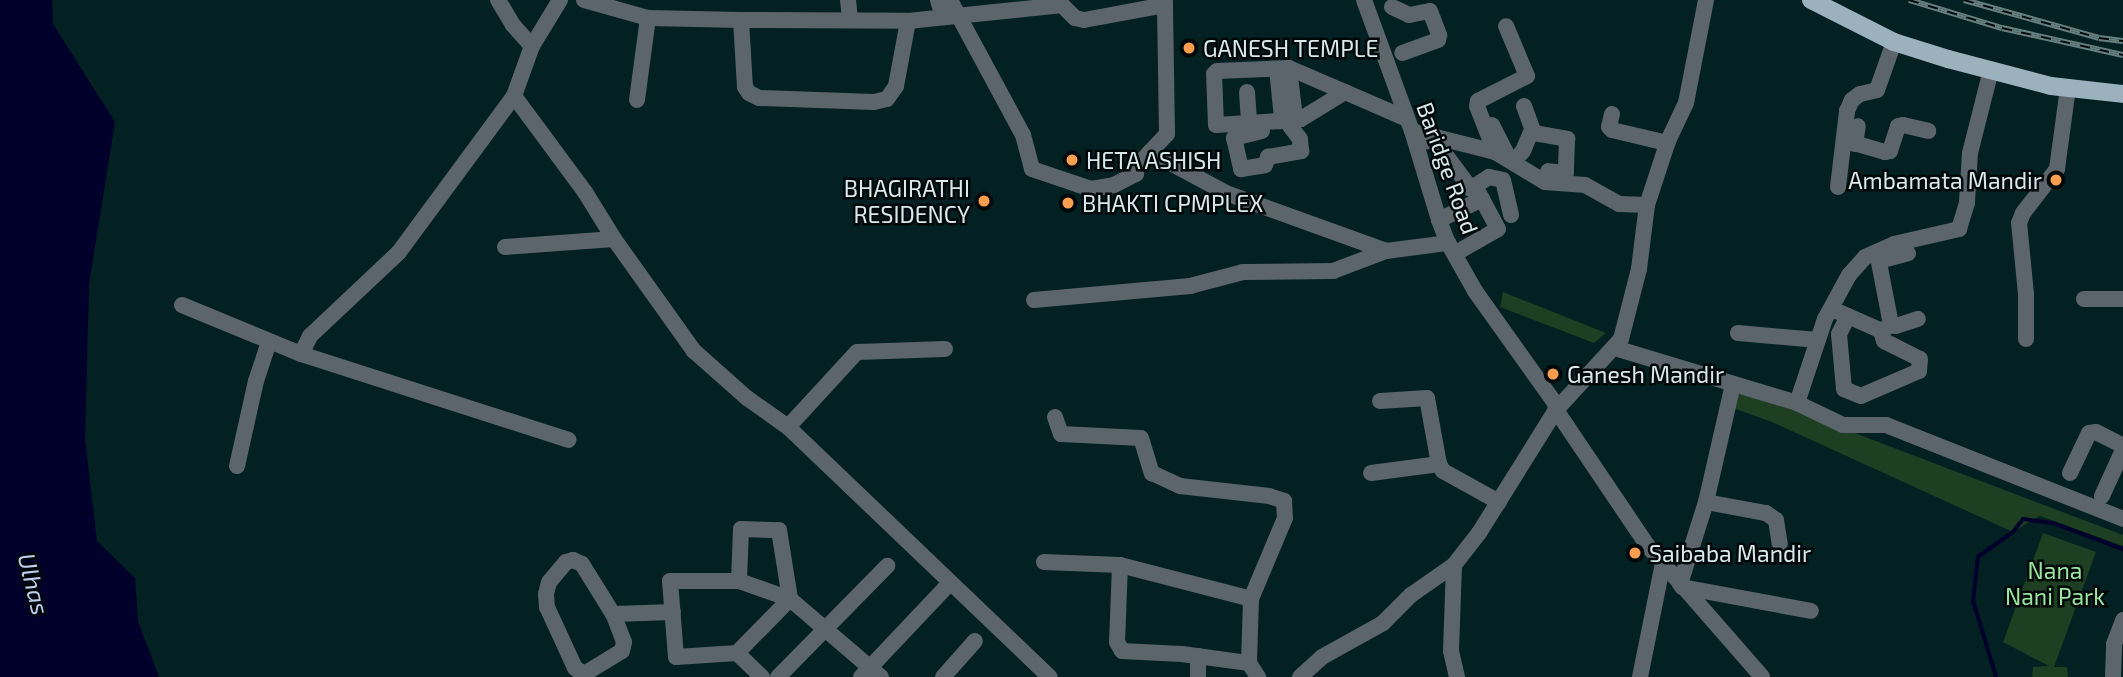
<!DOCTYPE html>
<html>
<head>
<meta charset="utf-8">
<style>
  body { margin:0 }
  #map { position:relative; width:2123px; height:677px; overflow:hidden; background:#032022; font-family:"Exo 2",sans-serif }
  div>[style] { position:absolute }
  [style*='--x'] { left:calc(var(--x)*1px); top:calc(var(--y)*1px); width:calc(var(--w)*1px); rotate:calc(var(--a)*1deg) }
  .green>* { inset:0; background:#1e3f21 }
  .water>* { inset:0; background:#00002b }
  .stream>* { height:3.5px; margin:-1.75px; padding:0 1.75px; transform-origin:1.75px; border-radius:1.75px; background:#00002b }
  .minor>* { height:16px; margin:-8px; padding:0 8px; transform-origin:8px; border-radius:8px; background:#5b656b }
  .major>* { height:18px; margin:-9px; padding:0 9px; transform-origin:9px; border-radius:9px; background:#9cb1be }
  .rail>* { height:6px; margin-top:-3px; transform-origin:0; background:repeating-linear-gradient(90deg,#010809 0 10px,#687f81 0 20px); box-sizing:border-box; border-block:2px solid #687f81 }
  .dots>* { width:19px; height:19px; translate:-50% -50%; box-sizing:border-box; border:4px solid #010809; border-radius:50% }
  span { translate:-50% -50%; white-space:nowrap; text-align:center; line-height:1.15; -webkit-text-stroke:5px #010809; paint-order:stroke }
  .poi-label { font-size:23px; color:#d9e9eb }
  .left { translate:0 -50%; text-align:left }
  .right { translate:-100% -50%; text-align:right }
  .street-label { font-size:23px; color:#d9e9eb }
  .park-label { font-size:23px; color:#99e79e }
  .water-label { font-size:24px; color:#bccff1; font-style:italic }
</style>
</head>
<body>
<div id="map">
  <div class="green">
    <div style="clip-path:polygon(1503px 292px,1606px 333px,1594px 343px,1500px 307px)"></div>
    <div style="clip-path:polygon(1739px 389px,2123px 535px,2123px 546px,2040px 516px,2013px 532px,1772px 422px,1733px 408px)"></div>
    <div style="clip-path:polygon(2043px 533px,2096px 552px,2054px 667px,2067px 667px,2068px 677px,2032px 677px,2033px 667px,2049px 666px,2003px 642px)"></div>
  </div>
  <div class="water">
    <div style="clip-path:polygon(0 0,52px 0,53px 24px,115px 122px,89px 284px,85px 439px,97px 541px,135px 578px,138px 621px,159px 677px,0 677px)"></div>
  </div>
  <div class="stream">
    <div style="--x:1996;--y:677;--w:79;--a:-106.8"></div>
    <div style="--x:1973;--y:601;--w:44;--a:-83.5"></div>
    <div style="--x:1978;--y:557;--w:43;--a:-35.5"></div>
    <div style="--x:2013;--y:532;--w:16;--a:-52"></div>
    <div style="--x:2023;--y:519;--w:30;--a:8"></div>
    <div style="--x:2053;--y:523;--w:75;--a:20.4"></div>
  </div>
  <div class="minor">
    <div style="--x:498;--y:0;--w:29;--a:59"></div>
    <div style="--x:513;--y:25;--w:28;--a:48"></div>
    <div style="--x:560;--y:0;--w:54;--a:121.3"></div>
    <div style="--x:532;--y:46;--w:53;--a:109.8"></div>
    <div style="--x:514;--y:96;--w:119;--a:53.5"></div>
    <div style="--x:585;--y:192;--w:55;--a:58.3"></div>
    <div style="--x:614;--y:239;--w:138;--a:54.5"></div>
    <div style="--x:694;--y:351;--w:71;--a:41.6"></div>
    <div style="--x:747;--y:398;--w:50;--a:35.3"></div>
    <div style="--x:788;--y:427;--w:362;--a:43.7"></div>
    <div style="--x:584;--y:0;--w:66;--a:15.7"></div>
    <div style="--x:648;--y:18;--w:93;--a:1.2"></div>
    <div style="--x:741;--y:20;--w:167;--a:0.3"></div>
    <div style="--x:908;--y:21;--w:155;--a:-5.9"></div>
    <div style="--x:1062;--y:5;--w:18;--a:45"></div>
    <div style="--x:1075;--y:18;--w:9;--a:13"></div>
    <div style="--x:1084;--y:20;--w:82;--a:-10.5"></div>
    <div style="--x:848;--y:0;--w:19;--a:84"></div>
    <div style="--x:938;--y:0;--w:18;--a:74"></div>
    <div style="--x:950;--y:0;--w:153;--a:61.6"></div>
    <div style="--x:1023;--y:135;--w:35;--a:75"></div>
    <div style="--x:1032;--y:169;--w:62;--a:18.7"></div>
    <div style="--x:1091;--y:189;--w:23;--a:-10"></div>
    <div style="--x:1114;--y:185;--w:25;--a:-27"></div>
    <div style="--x:1136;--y:174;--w:7;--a:-90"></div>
    <div style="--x:1136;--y:167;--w:45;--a:-46.8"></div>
    <div style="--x:1167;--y:134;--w:134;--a:-90.9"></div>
    <div style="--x:1364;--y:0;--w:140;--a:69.9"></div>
    <div style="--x:1412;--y:131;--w:93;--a:73.1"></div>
    <div style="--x:1439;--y:220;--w:25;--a:69"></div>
    <div style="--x:1448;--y:243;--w:55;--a:60.6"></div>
    <div style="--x:1475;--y:291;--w:138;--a:54.5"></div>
    <div style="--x:1555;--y:403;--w:7;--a:82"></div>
    <div style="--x:1556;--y:410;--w:163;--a:56"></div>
    <div style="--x:1647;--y:545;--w:175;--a:48.9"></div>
    <div style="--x:1392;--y:7;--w:19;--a:25"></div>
    <div style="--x:1409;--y:15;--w:21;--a:-11"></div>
    <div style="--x:1430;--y:11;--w:26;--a:69"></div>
    <div style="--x:1439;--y:35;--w:5;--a:101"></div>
    <div style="--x:1438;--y:40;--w:38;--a:160"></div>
    <div style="--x:741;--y:20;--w:67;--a:86.6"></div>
    <div style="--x:745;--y:87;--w:7;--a:56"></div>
    <div style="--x:749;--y:93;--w:11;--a:27"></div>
    <div style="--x:759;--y:98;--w:115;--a:2"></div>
    <div style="--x:874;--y:102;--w:13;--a:-13"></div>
    <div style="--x:887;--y:99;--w:16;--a:-55"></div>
    <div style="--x:896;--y:86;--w:66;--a:-79.5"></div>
    <div style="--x:1277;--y:69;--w:49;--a:84.2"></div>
    <div style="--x:1282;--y:118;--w:4;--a:124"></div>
    <div style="--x:1280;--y:121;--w:64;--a:176.4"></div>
    <div style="--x:1216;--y:125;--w:51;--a:-92.2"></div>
    <div style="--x:1214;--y:74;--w:4;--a:-45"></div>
    <div style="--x:1217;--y:71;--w:72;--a:-2.4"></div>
    <div style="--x:1247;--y:92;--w:31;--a:86"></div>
    <div style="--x:1345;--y:92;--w:52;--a:148.5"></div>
    <div style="--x:1301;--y:119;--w:6;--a:-171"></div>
    <div style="--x:1295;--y:118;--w:50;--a:-96.8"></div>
    <div style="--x:1289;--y:68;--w:61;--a:23.2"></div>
    <div style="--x:1345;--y:92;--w:65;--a:23.4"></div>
    <div style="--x:637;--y:100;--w:83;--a:-82.4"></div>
    <div style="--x:1524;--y:106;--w:29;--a:70"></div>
    <div style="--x:1534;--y:133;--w:34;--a:10"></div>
    <div style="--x:1567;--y:139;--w:34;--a:92"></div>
    <div style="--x:1566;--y:173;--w:18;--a:-174"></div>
    <div style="--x:1612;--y:114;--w:13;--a:103"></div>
    <div style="--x:1609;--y:127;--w:4;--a:45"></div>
    <div style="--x:1612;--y:130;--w:57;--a:13.3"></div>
    <div style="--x:1492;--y:125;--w:31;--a:63"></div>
    <div style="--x:1506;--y:153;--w:11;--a:-175"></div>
    <div style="--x:1495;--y:152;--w:49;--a:-111.4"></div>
    <div style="--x:1477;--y:106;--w:5;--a:-79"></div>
    <div style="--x:1478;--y:101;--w:55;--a:-27"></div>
    <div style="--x:1527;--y:76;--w:54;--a:-112.8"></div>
    <div style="--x:1262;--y:131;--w:29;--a:166"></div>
    <div style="--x:1234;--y:138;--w:32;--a:77"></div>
    <div style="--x:1241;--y:169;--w:24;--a:-9"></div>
    <div style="--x:1265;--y:165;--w:9;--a:-69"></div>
    <div style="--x:1268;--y:157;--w:34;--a:-10"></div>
    <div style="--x:1301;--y:151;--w:12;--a:-95"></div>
    <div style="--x:1300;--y:139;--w:16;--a:-128"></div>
    <div style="--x:1412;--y:131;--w:86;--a:14.2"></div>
    <div style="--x:1495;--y:152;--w:58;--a:31"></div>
    <div style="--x:1545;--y:182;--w:40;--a:4.3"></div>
    <div style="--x:1585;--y:185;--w:39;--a:29"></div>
    <div style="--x:1619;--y:204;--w:28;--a:2"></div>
    <div style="--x:1844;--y:140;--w:43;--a:16.3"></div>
    <div style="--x:1885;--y:152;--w:5;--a:-11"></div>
    <div style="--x:1890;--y:151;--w:26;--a:-72"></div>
    <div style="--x:1898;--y:126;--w:5;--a:-11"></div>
    <div style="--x:1903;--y:125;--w:26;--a:13"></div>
    <div style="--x:1425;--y:141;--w:11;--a:5"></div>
    <div style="--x:1436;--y:142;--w:59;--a:53.3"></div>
    <div style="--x:1471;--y:189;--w:4;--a:14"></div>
    <div style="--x:1855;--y:144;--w:18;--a:-81"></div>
    <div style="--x:1150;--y:152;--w:86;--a:28.3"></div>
    <div style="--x:1226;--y:193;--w:170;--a:19.9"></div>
    <div style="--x:1514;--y:161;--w:13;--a:-48"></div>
    <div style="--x:1523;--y:151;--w:23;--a:-67"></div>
    <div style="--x:1838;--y:187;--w:77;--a:-83.2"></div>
    <div style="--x:1847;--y:111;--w:12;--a:-66"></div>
    <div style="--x:1852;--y:100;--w:10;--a:-37"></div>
    <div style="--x:1860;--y:94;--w:17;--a:-13"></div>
    <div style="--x:1877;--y:90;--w:51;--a:-70.5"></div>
    <div style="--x:1439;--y:220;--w:48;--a:-26"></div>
    <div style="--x:1482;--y:199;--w:15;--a:-118"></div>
    <div style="--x:1475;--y:186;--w:17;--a:-33"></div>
    <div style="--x:1489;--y:177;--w:14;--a:12"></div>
    <div style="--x:1503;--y:180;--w:36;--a:77"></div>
    <div style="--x:505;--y:247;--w:109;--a:-4.2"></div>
    <div style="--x:1877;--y:252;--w:74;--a:79.1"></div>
    <div style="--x:1891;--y:325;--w:12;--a:149"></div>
    <div style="--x:1456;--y:253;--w:48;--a:-29.7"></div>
    <div style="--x:1498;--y:229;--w:34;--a:-118"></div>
    <div style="--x:1879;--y:261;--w:30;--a:-15"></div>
    <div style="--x:2084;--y:299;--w:39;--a:0"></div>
    <div style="--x:1034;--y:300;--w:157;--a:-5.1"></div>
    <div style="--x:1190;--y:286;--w:55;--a:-14.8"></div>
    <div style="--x:1243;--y:272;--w:90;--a:-0.6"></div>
    <div style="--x:1333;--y:271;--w:57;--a:-20.7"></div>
    <div style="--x:1386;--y:251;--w:63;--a:-7.4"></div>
    <div style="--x:182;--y:305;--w:129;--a:22.4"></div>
    <div style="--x:301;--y:354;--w:281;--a:17.8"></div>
    <div style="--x:1832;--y:309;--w:17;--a:24"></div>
    <div style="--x:1848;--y:316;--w:36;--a:24"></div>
    <div style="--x:1881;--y:331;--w:10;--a:73"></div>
    <div style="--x:1884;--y:341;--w:40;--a:26.6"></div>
    <div style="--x:1920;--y:359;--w:12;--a:95"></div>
    <div style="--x:1919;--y:371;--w:63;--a:156.7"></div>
    <div style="--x:1861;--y:396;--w:18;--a:-158"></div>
    <div style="--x:1844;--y:389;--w:55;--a:-95.2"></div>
    <div style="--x:1839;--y:334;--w:20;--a:-63"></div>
    <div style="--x:1891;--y:325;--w:5;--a:11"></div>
    <div style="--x:1896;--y:326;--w:23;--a:-18"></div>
    <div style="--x:1738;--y:333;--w:80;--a:5"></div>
    <div style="--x:2026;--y:339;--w:45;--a:-90"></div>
    <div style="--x:2026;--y:294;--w:71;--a:-95.6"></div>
    <div style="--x:2019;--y:223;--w:11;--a:-68"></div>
    <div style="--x:2023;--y:213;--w:56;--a:-52.3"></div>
    <div style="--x:2057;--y:169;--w:82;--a:-82.3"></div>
    <div style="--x:1615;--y:348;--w:190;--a:16.8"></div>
    <div style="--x:1797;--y:403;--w:89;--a:-71.6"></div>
    <div style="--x:1825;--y:319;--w:50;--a:-61.4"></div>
    <div style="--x:1849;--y:275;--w:24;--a:-48"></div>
    <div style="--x:1865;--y:257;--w:32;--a:-24"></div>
    <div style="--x:1894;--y:244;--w:67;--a:-13"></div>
    <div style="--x:1959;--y:229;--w:28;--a:-73"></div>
    <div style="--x:1967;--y:202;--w:49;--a:-86.5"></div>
    <div style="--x:1970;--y:153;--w:86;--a:-75.8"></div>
    <div style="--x:301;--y:354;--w:20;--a:-63"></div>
    <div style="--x:310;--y:336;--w:122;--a:-43.3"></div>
    <div style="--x:399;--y:252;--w:194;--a:-53.6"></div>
    <div style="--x:1380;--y:401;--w:47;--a:-3.7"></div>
    <div style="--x:1427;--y:398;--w:67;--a:79.7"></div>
    <div style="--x:1439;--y:464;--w:8;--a:60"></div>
    <div style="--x:1443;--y:471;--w:64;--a:29"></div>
    <div style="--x:1797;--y:403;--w:51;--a:25.6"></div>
    <div style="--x:1843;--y:425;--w:43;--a:0"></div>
    <div style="--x:1886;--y:425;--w:255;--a:21.6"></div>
    <div style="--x:1055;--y:417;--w:18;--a:71"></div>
    <div style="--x:1061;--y:434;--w:80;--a:2.9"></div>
    <div style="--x:1141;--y:438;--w:37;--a:73"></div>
    <div style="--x:1152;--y:473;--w:31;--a:25"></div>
    <div style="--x:1180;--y:486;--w:90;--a:6.4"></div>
    <div style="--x:1269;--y:496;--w:16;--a:18"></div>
    <div style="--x:1284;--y:501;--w:17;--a:87"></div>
    <div style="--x:1285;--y:518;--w:88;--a:112.8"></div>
    <div style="--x:1251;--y:599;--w:64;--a:91.8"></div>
    <div style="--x:1249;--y:663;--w:17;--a:57"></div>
    <div style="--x:788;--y:427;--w:102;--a:-47.4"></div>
    <div style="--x:857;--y:352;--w:88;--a:-2"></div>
    <div style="--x:237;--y:466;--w:87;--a:-77.4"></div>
    <div style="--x:256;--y:381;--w:41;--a:-71.6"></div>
    <div style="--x:1371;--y:473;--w:69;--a:-7.5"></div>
    <div style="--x:2070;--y:473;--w:44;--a:-64.6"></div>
    <div style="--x:2089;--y:433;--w:7;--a:-8"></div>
    <div style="--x:2096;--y:432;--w:30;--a:27"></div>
    <div style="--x:2102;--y:496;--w:51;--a:-65.5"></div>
    <div style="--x:1706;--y:502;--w:61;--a:10.4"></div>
    <div style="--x:1766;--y:513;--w:12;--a:35"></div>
    <div style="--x:1776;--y:520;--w:24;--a:81"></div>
    <div style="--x:1044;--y:562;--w:76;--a:2.3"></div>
    <div style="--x:1120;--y:565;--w:135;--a:14.5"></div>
    <div style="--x:1120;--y:565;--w:77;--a:92.2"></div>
    <div style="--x:1117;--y:642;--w:10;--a:61"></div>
    <div style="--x:1122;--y:651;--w:60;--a:2.9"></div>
    <div style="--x:1182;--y:654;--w:68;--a:7.7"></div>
    <div style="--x:1454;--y:565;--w:86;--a:92"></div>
    <div style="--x:1451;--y:651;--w:27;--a:77"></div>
    <div style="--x:739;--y:581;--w:54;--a:19.4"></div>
    <div style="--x:790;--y:599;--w:76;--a:134.5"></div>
    <div style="--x:737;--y:653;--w:61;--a:176.2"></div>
    <div style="--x:676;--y:657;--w:76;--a:-94.5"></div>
    <div style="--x:670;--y:581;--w:69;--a:0"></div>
    <div style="--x:739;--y:581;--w:52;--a:-87.8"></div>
    <div style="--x:741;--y:529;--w:38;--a:2"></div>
    <div style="--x:779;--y:530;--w:70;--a:80.9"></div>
    <div style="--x:790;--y:599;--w:120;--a:40.6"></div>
    <div style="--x:1680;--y:584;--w:86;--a:-72.4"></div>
    <div style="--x:1706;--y:502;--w:121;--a:-77.1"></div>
    <div style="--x:1682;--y:587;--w:131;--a:10.5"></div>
    <div style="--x:613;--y:614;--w:59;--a:-121.8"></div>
    <div style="--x:582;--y:564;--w:10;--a:-156"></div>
    <div style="--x:573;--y:560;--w:7;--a:164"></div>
    <div style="--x:566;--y:562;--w:26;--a:130"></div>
    <div style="--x:549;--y:582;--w:12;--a:104"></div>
    <div style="--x:546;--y:594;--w:13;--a:86"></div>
    <div style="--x:547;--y:607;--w:67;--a:65.3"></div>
    <div style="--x:575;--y:668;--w:11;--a:34"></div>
    <div style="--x:584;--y:674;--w:44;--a:-31.2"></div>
    <div style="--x:622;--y:651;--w:9;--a:-77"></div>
    <div style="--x:624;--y:642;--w:30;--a:-111"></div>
    <div style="--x:613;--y:614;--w:60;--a:-1.9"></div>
    <div style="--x:737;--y:653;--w:35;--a:44"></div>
    <div style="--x:1198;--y:656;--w:21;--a:90"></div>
    <div style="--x:778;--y:677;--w:156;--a:-45.5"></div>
    <div style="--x:861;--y:677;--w:129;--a:-46.6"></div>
    <div style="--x:943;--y:677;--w:48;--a:-48.4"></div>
    <div style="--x:1300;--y:677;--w:30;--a:-42"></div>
    <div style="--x:1322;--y:657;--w:70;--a:-29.1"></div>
    <div style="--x:1383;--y:623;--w:40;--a:-45"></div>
    <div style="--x:1411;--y:595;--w:52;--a:-34.9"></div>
    <div style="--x:1454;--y:565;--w:41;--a:-52"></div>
    <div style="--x:1479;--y:533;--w:145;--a:-58"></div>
    <div style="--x:1556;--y:410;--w:96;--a:-47.5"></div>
    <div style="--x:1621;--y:339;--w:72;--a:-75.6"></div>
    <div style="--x:1639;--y:269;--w:64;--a:-82.9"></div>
    <div style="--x:1647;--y:205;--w:67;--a:-71.8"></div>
    <div style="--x:1668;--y:141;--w:42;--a:-64.7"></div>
    <div style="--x:1686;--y:103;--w:105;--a:-79"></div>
    <div style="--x:1640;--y:677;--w:116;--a:-78.6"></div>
    <div style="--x:2113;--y:677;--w:33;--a:-88"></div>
    <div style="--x:2114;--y:644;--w:26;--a:-69"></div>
  </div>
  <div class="major">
    <div style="--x:1811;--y:0;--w:93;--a:26.8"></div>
    <div style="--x:1894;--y:42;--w:57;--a:17.5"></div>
    <div style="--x:1948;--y:59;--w:106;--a:14.7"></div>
    <div style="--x:2051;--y:86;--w:72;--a:6.3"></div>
  </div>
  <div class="rail">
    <div style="--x:1909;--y:0;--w:97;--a:16.8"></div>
    <div style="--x:2002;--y:28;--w:124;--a:12.6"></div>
    <div style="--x:1964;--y:0;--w:140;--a:15.7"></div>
    <div style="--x:2099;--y:38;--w:24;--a:7"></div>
  </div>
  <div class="dots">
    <div style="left:1189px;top:48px;background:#fb9e50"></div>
    <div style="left:1072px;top:160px;background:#fb9e50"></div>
    <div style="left:2056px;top:180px;background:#fb9e50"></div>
    <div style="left:984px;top:201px;background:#fb9e50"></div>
    <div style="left:1068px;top:203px;background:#fb9e50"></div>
    <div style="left:1553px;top:374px;background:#fb9e50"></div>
    <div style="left:1635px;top:553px;background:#fb9e50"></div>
  </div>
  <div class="poi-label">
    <span class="left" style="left:1203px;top:48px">GANESH TEMPLE</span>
    <span class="left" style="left:1086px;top:160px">HETA ASHISH</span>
    <span class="right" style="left:2042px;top:180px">Ambamata Mandir</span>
    <span class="right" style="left:970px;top:201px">BHAGIRATHI<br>RESIDENCY</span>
    <span class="left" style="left:1082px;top:203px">BHAKTI CPMPLEX</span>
    <span class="left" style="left:1567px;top:374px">Ganesh Mandir</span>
    <span class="left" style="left:1649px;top:553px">Saibaba Mandir</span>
  </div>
  <div class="street-label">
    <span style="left:1448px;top:168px;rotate:70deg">Baridge Road</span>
  </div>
  <div class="park-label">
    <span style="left:2055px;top:583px">Nana<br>Nani Park</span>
  </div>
  <div class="water-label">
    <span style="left:34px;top:584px;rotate:76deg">Ulhas</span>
  </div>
</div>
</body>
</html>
